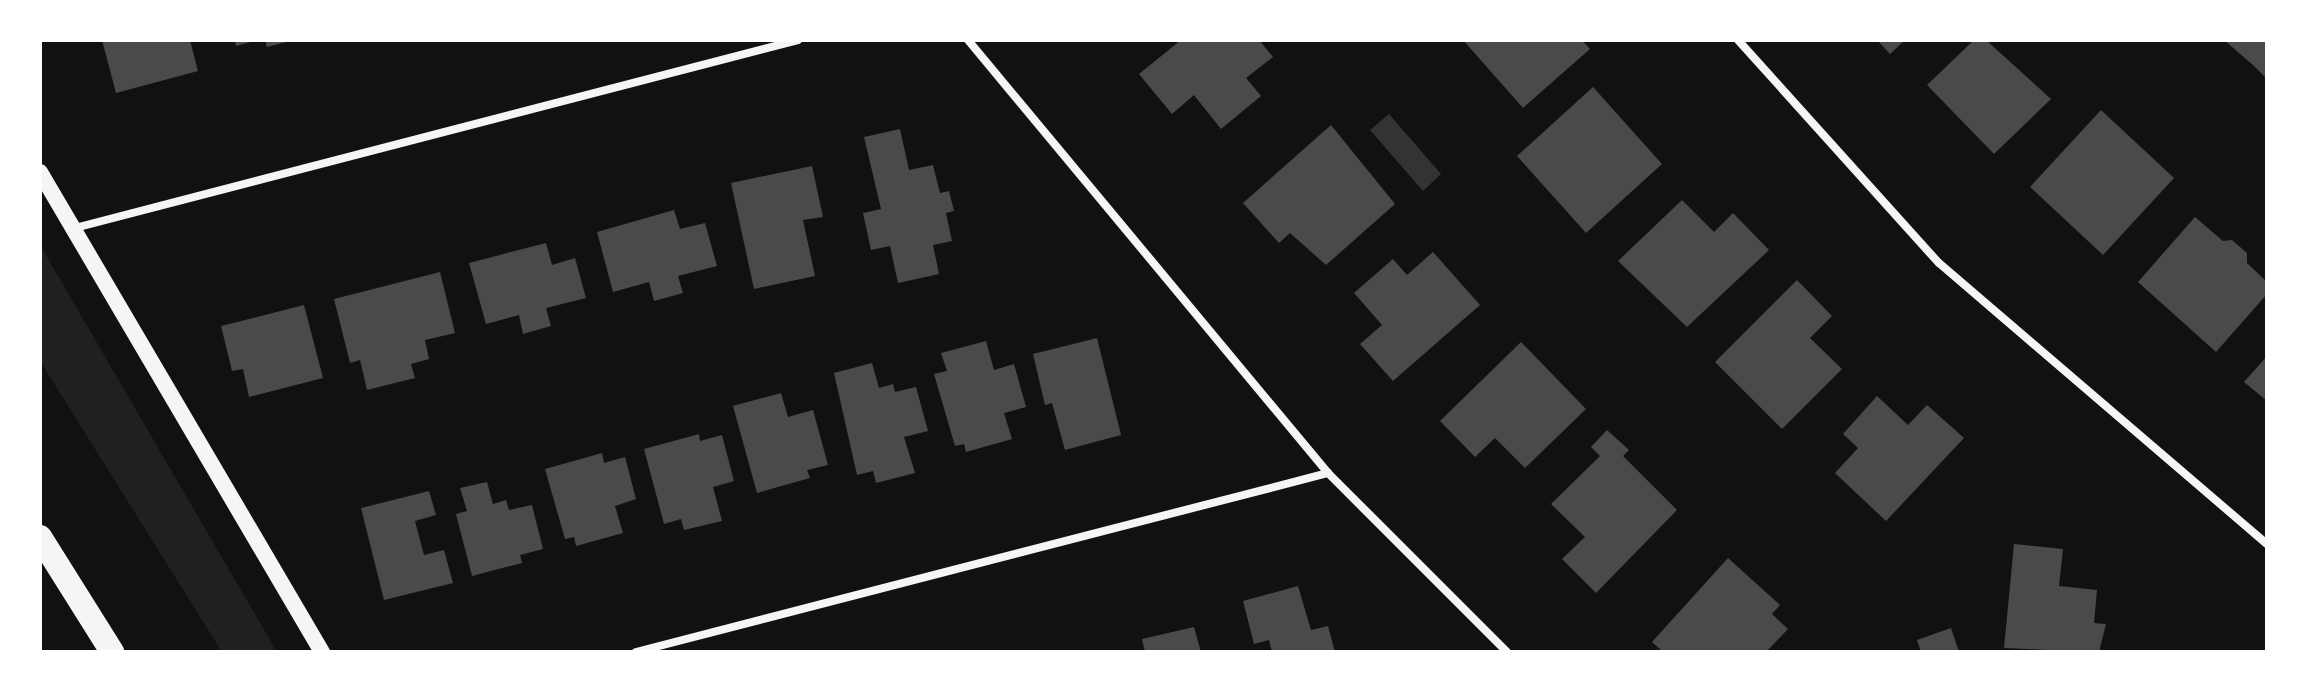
<!DOCTYPE html>
<html>
<head>
<meta charset="utf-8">
<style>
  body { margin:0 }
  #map { position:relative; width:2307px; height:692px; overflow:hidden; background:#111; font-family:Figtree,sans-serif }
  div>[style] { position:absolute }
  [style*='--x'] { left:calc(var(--x)*1px); top:calc(var(--y)*1px); width:calc(var(--w)*1px); rotate:calc(var(--a)*1deg) }
  .green>* { inset:0; background:#202020 }
  .water>* { inset:0; background:#333 }
  .building>* { inset:0; background:#4a4a4a }
  .minor>* { height:8px; margin:-4px; padding:0 4px; transform-origin:4px; border-radius:4px; background:#f5f5f5 }
  .secondary>* { height:16px; margin:-8px; padding:0 8px; transform-origin:8px; border-radius:8px; background:#f5f5f5 }
  .motorway>* { height:24px; margin:-12px; padding:0 12px; transform-origin:12px; border-radius:12px; background:#f5f5f5 }
  span { translate:-50% -50%; white-space:nowrap; text-align:center; line-height:1.15; -webkit-text-stroke:6px #fff; paint-order:stroke }
  .frame { position:absolute; inset:0; border:42px solid #fff; pointer-events:none }
</style>
</head>
<body>
<div id="map">
  <div class="green">
    <div style="clip-path:polygon(40px 245px,86px 324px,277px 652px,222px 652px,40px 361px)"></div>
  </div>
  <div class="water">
    <div style="clip-path:polygon(1389px 114px,1441px 174px,1423px 191px,1370px 130px)"></div>
  </div>
  <div class="building">
    <div style="clip-path:polygon(102px 40px,190px 40px,198px 71px,116px 93px)"></div>
    <div style="clip-path:polygon(235px 40px,254px 40px,254px 41px,236px 46px)"></div>
    <div style="clip-path:polygon(265px 40px,289px 40px,290px 41px,267px 47px)"></div>
    <div style="clip-path:polygon(1181px 40px,1259px 40px,1273px 57px,1246px 78px,1261px 96px,1221px 129px,1194px 95px,1172px 114px,1139px 74px)"></div>
    <div style="clip-path:polygon(1463px 40px,1582px 40px,1590px 49px,1523px 108px)"></div>
    <div style="clip-path:polygon(1877px 40px,1905px 40px,1890px 54px)"></div>
    <div style="clip-path:polygon(1974px 40px,1986px 40px,2051px 99px,1994px 154px,1927px 85px)"></div>
    <div style="clip-path:polygon(2224px 40px,2267px 40px,2267px 79px,2253px 65px)"></div>
    <div style="clip-path:polygon(1593px 87px,1662px 164px,1586px 233px,1517px 156px)"></div>
    <div style="clip-path:polygon(2101px 110px,2174px 178px,2103px 255px,2030px 187px)"></div>
    <div style="clip-path:polygon(1331px 125px,1395px 204px,1326px 265px,1290px 233px,1279px 243px,1243px 203px)"></div>
    <div style="clip-path:polygon(900px 129px,909px 170px,933px 165px,940px 193px,949px 191px,954px 211px,946px 213px,952px 241px,933px 245px,939px 274px,898px 283px,890px 246px,871px 250px,863px 213px,881px 209px,864px 137px)"></div>
    <div style="clip-path:polygon(812px 166px,823px 217px,803px 220px,815px 276px,754px 289px,731px 183px)"></div>
    <div style="clip-path:polygon(1682px 200px,1714px 232px,1733px 213px,1769px 250px,1687px 327px,1618px 261px)"></div>
    <div style="clip-path:polygon(674px 210px,680px 229px,705px 223px,717px 266px,678px 276px,683px 293px,654px 301px,649px 282px,613px 292px,597px 232px)"></div>
    <div style="clip-path:polygon(2195px 217px,2223px 241px,2232px 240px,2247px 253px,2247px 263px,2267px 282px,2267px 294px,2216px 352px,2138px 282px)"></div>
    <div style="clip-path:polygon(546px 243px,552px 265px,575px 258px,586px 298px,546px 308px,551px 326px,523px 334px,519px 315px,486px 324px,469px 263px)"></div>
    <div style="clip-path:polygon(1433px 252px,1480px 305px,1393px 381px,1360px 344px,1382px 325px,1354px 293px,1393px 259px,1407px 275px)"></div>
    <div style="clip-path:polygon(440px 272px,455px 333px,425px 340px,429px 359px,411px 364px,415px 378px,367px 390px,360px 360px,350px 363px,334px 299px)"></div>
    <div style="clip-path:polygon(1797px 280px,1832px 316px,1810px 338px,1842px 369px,1782px 429px,1715px 362px)"></div>
    <div style="clip-path:polygon(304px 305px,323px 378px,249px 397px,243px 369px,232px 371px,221px 326px)"></div>
    <div style="clip-path:polygon(1097px 338px,1121px 435px,1065px 450px,1052px 403px,1045px 405px,1033px 354px)"></div>
    <div style="clip-path:polygon(986px 341px,994px 370px,1014px 364px,1026px 407px,1004px 413px,1012px 439px,966px 452px,964px 444px,955px 446px,934px 374px,947px 371px,941px 353px)"></div>
    <div style="clip-path:polygon(1521px 342px,1586px 409px,1525px 468px,1495px 438px,1475px 457px,1440px 421px)"></div>
    <div style="clip-path:polygon(2267px 356px,2267px 401px,2244px 382px)"></div>
    <div style="clip-path:polygon(872px 363px,879px 388px,893px 384px,895px 392px,916px 387px,928px 431px,904px 437px,915px 473px,876px 483px,873px 471px,857px 475px,834px 373px)"></div>
    <div style="clip-path:polygon(781px 393px,788px 417px,813px 410px,828px 465px,807px 470px,810px 478px,757px 493px,733px 406px)"></div>
    <div style="clip-path:polygon(1877px 396px,1908px 425px,1927px 405px,1964px 438px,1886px 521px,1835px 473px,1858px 448px,1843px 434px)"></div>
    <div style="clip-path:polygon(1607px 430px,1629px 450px,1623px 456px,1677px 510px,1596px 593px,1562px 559px,1585px 537px,1551px 504px,1600px 456px,1591px 447px)"></div>
    <div style="clip-path:polygon(699px 434px,700px 441px,722px 435px,734px 481px,713px 487px,722px 521px,684px 530px,681px 519px,664px 524px,644px 449px)"></div>
    <div style="clip-path:polygon(602px 453px,604px 463px,625px 457px,636px 499px,615px 506px,623px 533px,576px 546px,574px 537px,565px 539px,545px 469px)"></div>
    <div style="clip-path:polygon(487px 482px,493px 504px,506px 500px,509px 510px,532px 505px,543px 549px,520px 555px,522px 563px,472px 576px,456px 514px,467px 511px,460px 488px)"></div>
    <div style="clip-path:polygon(429px 491px,436px 515px,415px 521px,424px 555px,444px 550px,453px 583px,384px 600px,361px 508px)"></div>
    <div style="clip-path:polygon(2014px 544px,2063px 549px,2059px 586px,2097px 590px,2094px 623px,2106px 624px,2099px 652px,2004px 648px)"></div>
    <div style="clip-path:polygon(1728px 558px,1780px 605px,1772px 614px,1788px 629px,1766px 652px,1663px 652px,1652px 642px)"></div>
    <div style="clip-path:polygon(1298px 586px,1311px 630px,1328px 626px,1335px 652px,1272px 652px,1269px 640px,1254px 644px,1243px 601px)"></div>
    <div style="clip-path:polygon(1194px 627px,1201px 652px,1145px 652px,1142px 639px)"></div>
    <div style="clip-path:polygon(1951px 628px,1959px 652px,1921px 652px,1917px 640px)"></div>
  </div>
  <div class="minor">
    <div style="--x:968;--y:40;--w:563;--a:50.26"></div>
    <div style="--x:1328;--y:473;--w:253;--a:45"></div>
    <div style="--x:1738;--y:40;--w:300;--a:48"></div>
    <div style="--x:1939;--y:263;--w:432;--a:40.6"></div>
    <div style="--x:71;--y:229;--w:751;--a:-14.57"></div>
    <div style="--x:636;--y:652;--w:715;--a:-14.5"></div>
  </div>
  <div class="secondary">
    <div style="--x:40;--y:172;--w:557;--a:59.57"></div>
  </div>
  <div class="motorway">
    <div style="--x:40;--y:537;--w:136;--a:57.9"></div>
  </div>
  <div class="frame"></div>
</div>
</body>
</html>
